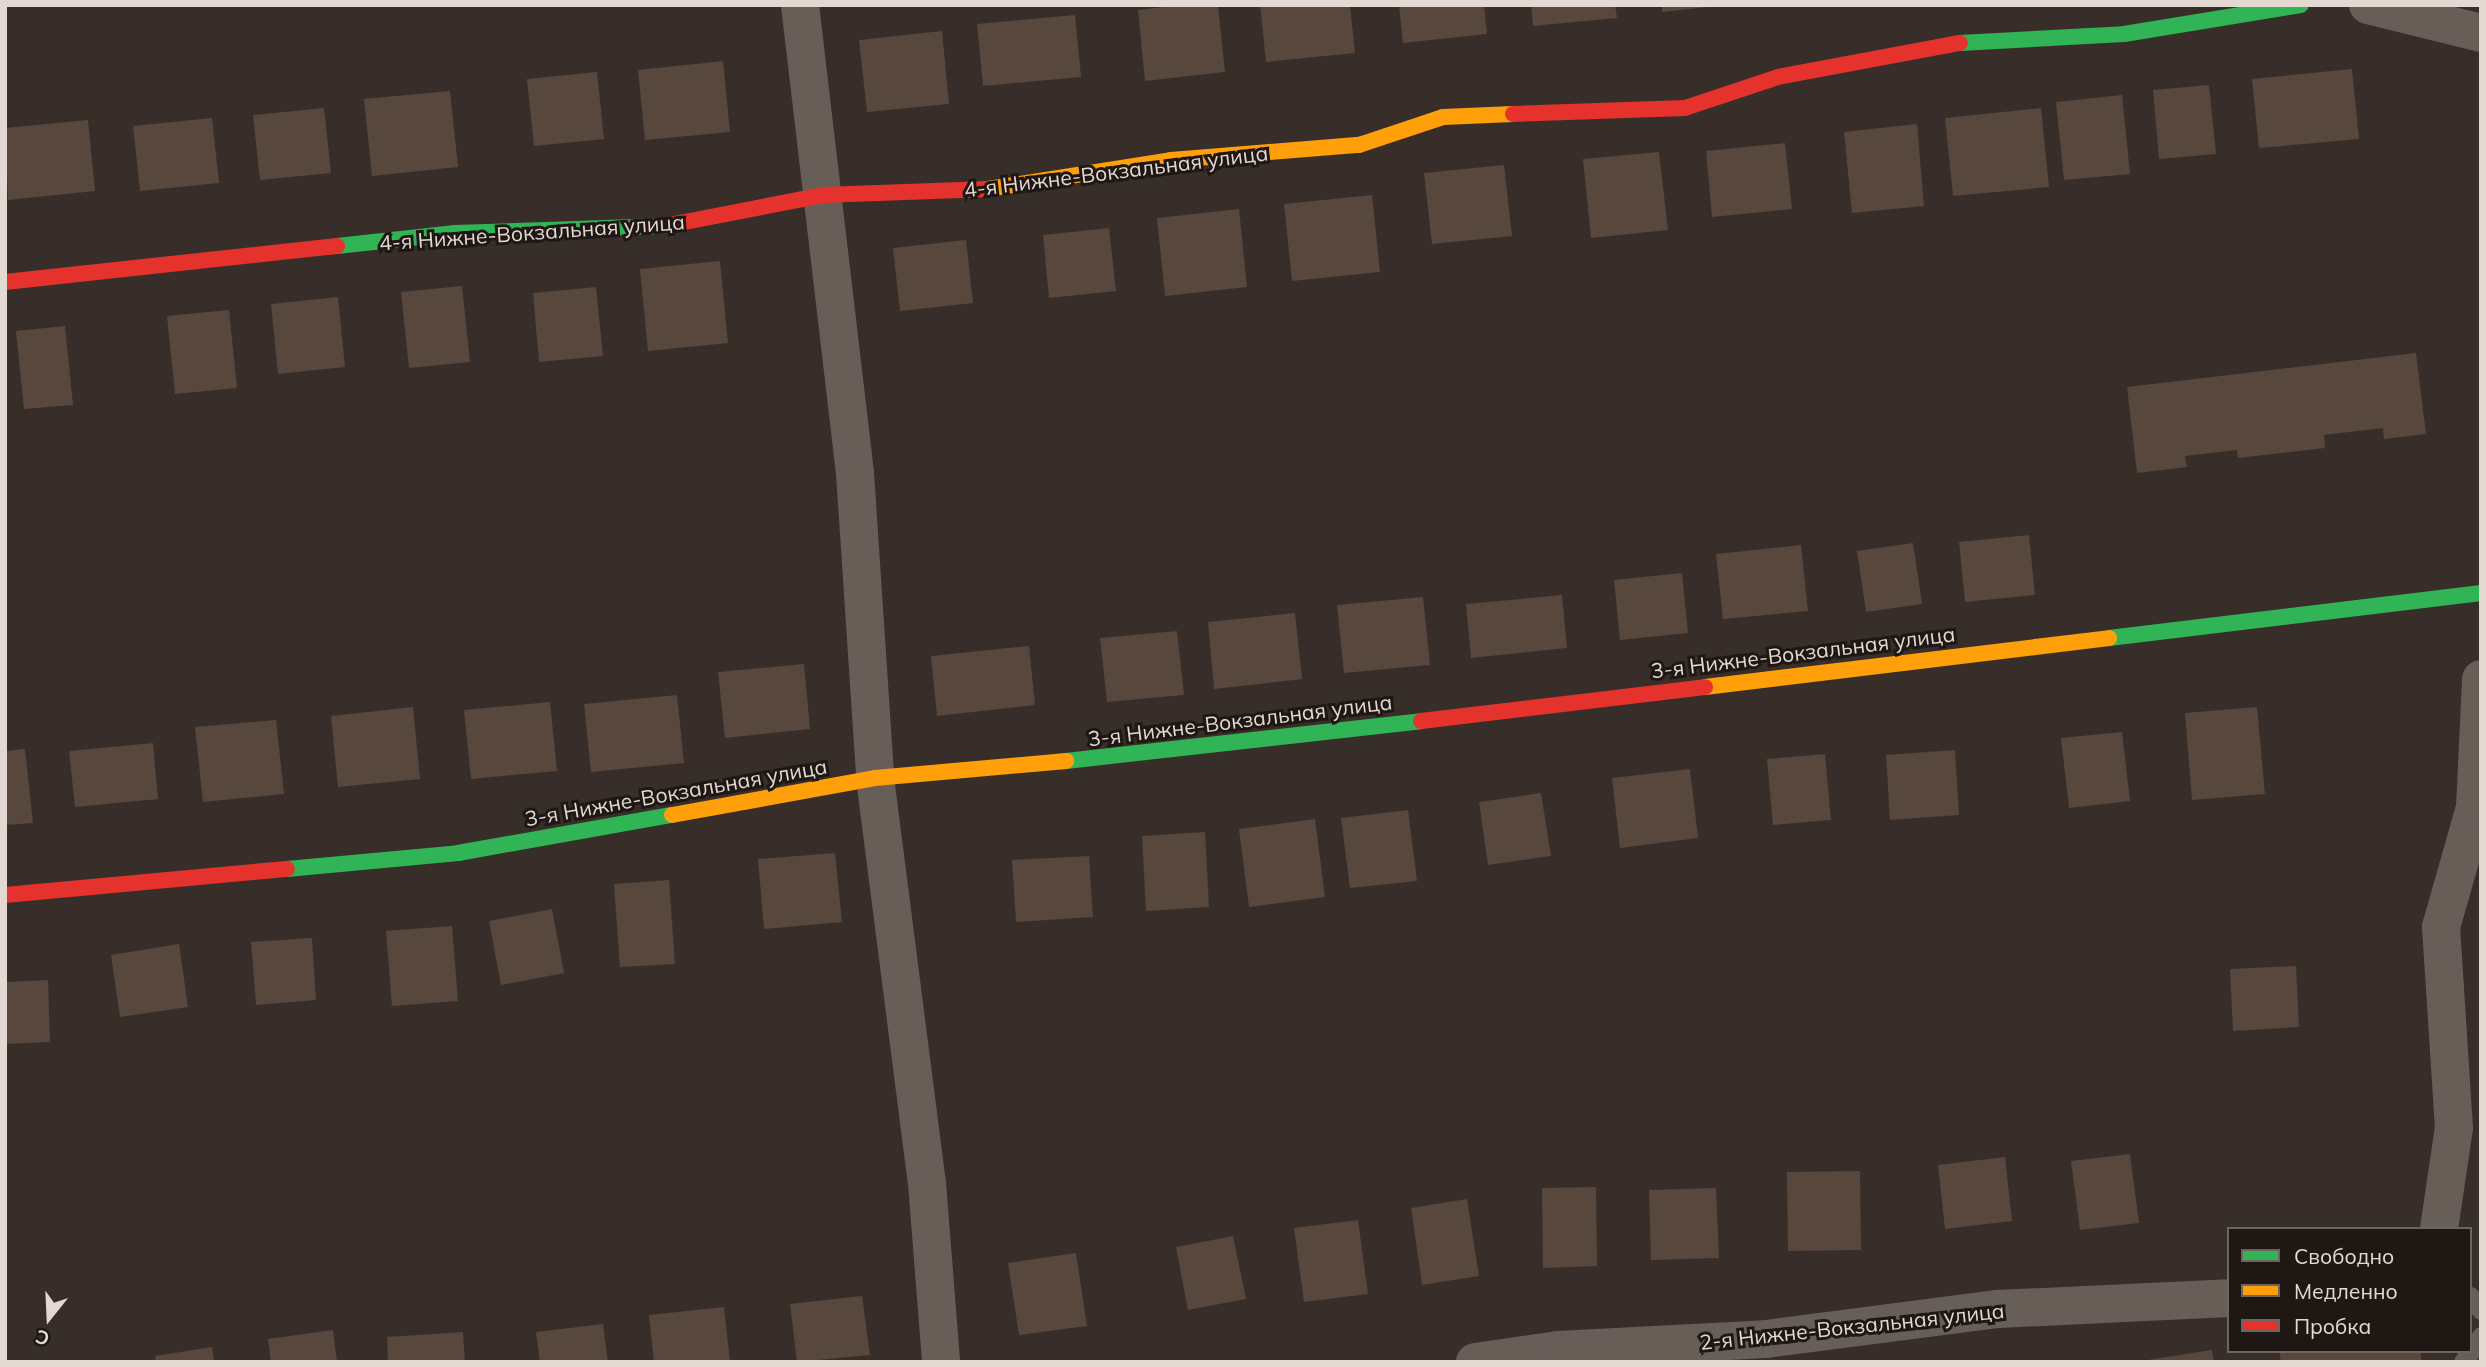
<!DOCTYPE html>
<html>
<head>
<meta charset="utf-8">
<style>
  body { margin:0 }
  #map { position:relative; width:2486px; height:1367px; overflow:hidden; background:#382e29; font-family:Mulish,sans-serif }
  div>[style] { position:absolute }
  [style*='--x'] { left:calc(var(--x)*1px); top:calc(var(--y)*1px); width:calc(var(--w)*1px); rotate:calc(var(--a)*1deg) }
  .building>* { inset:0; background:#57473d }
  .lane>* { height:19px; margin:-9.5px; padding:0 9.5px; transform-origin:9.5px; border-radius:9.5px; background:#685e58 }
  .street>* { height:38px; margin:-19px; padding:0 19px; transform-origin:19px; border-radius:19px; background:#685e58 }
  .fast>* { height:16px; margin:-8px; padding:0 8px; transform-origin:8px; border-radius:8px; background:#30b455 }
  .slow>* { height:16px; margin:-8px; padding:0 8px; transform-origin:8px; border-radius:8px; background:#ff9f0a }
  .jam>* { height:16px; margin:-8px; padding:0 8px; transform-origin:8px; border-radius:8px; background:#e5322d }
  span { translate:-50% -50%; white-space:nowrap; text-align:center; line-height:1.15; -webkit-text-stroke:6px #1f1713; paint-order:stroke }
  .street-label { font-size:21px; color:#e3d8d2 }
  .frame { position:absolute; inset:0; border:7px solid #e3d8d2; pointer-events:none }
  .legend { position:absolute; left:2227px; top:1227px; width:245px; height:126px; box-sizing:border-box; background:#1f1713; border:2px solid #6d645f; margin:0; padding:9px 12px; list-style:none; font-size:21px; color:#e3d8d2 }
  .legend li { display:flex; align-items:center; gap:14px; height:35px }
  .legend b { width:35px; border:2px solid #6d645f }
  .north { position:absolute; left:14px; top:1283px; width:70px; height:70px; -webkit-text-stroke:5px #1f1713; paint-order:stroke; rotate:198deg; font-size:19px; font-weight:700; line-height:28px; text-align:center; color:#e3d8d2 }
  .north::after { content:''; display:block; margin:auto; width:24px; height:32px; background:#e3d8d2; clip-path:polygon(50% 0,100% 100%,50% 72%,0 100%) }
</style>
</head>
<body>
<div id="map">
  <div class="building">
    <div style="clip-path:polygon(1181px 5px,1218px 5px,1225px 72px,1145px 81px,1138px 10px)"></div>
    <div style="clip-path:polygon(1260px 5px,1350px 5px,1355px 53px,1266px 62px)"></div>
    <div style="clip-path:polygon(1399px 5px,1484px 5px,1487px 34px,1403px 43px)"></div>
    <div style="clip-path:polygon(1531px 5px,1615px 5px,1617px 18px,1533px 26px)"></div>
    <div style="clip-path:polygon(1662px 5px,1708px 5px,1708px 7px,1662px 12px)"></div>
    <div style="clip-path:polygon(1075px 15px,1081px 77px,983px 86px,977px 24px)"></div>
    <div style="clip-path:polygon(942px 31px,949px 104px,867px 112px,859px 40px)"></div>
    <div style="clip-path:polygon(723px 61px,730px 132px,645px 140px,638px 70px)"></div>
    <div style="clip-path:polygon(2352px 69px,2359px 139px,2259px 148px,2252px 79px)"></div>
    <div style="clip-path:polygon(597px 72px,604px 139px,534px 146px,527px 79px)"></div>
    <div style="clip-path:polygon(2209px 85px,2216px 154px,2159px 159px,2153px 90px)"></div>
    <div style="clip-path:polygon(450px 91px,458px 167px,372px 176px,364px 99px)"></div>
    <div style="clip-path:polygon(2122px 95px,2130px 174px,2064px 180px,2056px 102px)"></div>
    <div style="clip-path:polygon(324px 108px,331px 173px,260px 180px,253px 115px)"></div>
    <div style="clip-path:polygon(2041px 108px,2049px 187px,1953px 196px,1945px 118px)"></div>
    <div style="clip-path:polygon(212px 118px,219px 183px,140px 191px,133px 126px)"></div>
    <div style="clip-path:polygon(88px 120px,95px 191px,8px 200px,5px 128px)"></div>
    <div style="clip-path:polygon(1917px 124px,1924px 206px,1852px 213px,1844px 132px)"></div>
    <div style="clip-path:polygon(1785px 143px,1792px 209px,1712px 217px,1706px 151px)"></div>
    <div style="clip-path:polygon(1659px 152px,1668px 230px,1591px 238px,1583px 159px)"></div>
    <div style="clip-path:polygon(1504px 165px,1512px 236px,1432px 244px,1424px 173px)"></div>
    <div style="clip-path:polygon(1372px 195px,1380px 272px,1292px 281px,1284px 204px)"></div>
    <div style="clip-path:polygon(1239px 209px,1247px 287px,1165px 296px,1157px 218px)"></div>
    <div style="clip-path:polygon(1109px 228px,1116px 291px,1049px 298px,1043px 235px)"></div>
    <div style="clip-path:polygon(966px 240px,973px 303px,900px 311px,893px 248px)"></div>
    <div style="clip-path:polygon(720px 261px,728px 343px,648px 351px,640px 269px)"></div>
    <div style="clip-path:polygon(462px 286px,470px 362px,409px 368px,401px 292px)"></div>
    <div style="clip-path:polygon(596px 287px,603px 356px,539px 362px,533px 293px)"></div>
    <div style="clip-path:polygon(338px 297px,345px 367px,278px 374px,271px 304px)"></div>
    <div style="clip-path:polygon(229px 310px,237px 388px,175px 394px,167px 316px)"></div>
    <div style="clip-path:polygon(65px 326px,73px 405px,24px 409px,16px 331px)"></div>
    <div style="clip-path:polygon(2416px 353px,2426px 434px,2384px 439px,2383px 428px,2324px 435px,2325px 448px,2238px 458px,2237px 450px,2185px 456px,2187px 467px,2137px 473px,2127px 387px)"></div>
    <div style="clip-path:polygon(2029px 535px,2035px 595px,1965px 602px,1959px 542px)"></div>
    <div style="clip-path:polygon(1913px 543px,1922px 604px,1866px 612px,1857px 551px)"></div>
    <div style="clip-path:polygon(1801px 545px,1808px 611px,1723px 619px,1716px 554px)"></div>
    <div style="clip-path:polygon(1682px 573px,1688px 633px,1620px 640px,1614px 580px)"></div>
    <div style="clip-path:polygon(1562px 595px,1567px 648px,1471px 658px,1466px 604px)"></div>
    <div style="clip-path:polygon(1423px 597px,1430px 665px,1344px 673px,1337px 605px)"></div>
    <div style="clip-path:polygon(1295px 613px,1302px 679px,1214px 689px,1208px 622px)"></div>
    <div style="clip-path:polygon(1177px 631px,1184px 695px,1107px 702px,1100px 638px)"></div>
    <div style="clip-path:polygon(1029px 646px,1035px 705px,937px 716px,931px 656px)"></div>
    <div style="clip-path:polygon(804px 664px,810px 729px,725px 738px,718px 672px)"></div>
    <div style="clip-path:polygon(677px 695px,684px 763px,591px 772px,584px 704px)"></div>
    <div style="clip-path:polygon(550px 702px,557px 771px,471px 779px,464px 710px)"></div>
    <div style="clip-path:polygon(413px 707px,420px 779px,338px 787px,331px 716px)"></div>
    <div style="clip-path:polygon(2257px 707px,2265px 794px,2192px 800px,2185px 713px)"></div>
    <div style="clip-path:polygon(276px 720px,284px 794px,203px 802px,195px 727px)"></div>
    <div style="clip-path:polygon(2122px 732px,2130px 801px,2069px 808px,2061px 738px)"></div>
    <div style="clip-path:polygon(153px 743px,158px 799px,75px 807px,69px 751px)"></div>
    <div style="clip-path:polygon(25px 749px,33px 823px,5px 825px,5px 751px)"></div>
    <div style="clip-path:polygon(1955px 750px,1959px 815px,1890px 820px,1886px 755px)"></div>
    <div style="clip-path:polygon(1825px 754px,1831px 820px,1773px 825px,1767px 759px)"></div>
    <div style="clip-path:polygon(1690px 769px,1698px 838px,1620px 848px,1612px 778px)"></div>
    <div style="clip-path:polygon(1541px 793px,1551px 856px,1488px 865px,1479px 802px)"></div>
    <div style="clip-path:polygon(1408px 810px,1417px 881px,1350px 888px,1341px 818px)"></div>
    <div style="clip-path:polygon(1315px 819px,1325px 897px,1249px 907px,1239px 829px)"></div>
    <div style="clip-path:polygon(1205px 832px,1209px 907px,1146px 911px,1142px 836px)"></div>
    <div style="clip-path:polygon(835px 853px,842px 922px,764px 929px,758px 859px)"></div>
    <div style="clip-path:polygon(1089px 856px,1093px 917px,1016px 922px,1012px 860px)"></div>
    <div style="clip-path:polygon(669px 880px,675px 964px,620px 967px,614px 884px)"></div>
    <div style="clip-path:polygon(552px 909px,564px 973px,501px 985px,489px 921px)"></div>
    <div style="clip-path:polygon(452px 926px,458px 1001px,392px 1006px,386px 931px)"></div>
    <div style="clip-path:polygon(312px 938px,316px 1000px,256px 1005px,251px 942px)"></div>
    <div style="clip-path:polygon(179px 944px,188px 1007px,120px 1017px,111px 955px)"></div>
    <div style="clip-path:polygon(2296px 966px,2299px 1027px,2233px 1031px,2230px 969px)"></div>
    <div style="clip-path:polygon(48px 980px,50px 1042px,5px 1044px,5px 982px)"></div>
    <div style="clip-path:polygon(2130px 1154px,2139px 1223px,2080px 1230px,2071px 1161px)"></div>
    <div style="clip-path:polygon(2005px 1157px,2012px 1221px,1945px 1229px,1938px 1165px)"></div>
    <div style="clip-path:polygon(1860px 1171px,1861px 1250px,1788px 1251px,1787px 1172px)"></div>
    <div style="clip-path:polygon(1596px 1187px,1597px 1266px,1543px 1268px,1542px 1188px)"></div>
    <div style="clip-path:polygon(1716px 1188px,1719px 1258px,1651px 1260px,1649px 1190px)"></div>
    <div style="clip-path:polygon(1467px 1199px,1479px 1276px,1422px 1285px,1411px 1208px)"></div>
    <div style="clip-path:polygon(1358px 1220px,1368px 1294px,1304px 1302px,1294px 1228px)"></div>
    <div style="clip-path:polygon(1233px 1236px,1246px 1299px,1188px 1310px,1176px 1247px)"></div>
    <div style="clip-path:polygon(1076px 1253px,1087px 1326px,1019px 1335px,1008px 1263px)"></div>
    <div style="clip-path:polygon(862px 1296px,870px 1355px,797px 1362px,790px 1304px)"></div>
    <div style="clip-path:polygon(724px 1307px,730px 1362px,654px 1362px,649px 1315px)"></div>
    <div style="clip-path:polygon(603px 1324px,608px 1362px,540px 1362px,536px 1332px)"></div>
    <div style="clip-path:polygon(333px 1330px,337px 1362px,271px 1362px,268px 1339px)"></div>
    <div style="clip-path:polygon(463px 1332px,465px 1362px,388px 1362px,387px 1337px)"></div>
    <div style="clip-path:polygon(212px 1347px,214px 1362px,156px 1362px,155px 1356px)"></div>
    <div style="clip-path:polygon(2212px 1350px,2214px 1362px,2148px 1362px,2148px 1360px)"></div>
    <div style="clip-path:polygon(2279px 1351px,2420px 1351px,2422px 1362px,2281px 1362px)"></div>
  </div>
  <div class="lane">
    <div style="--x:2470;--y:1296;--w:18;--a:52"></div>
    <div style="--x:2463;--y:1362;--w:32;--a:-55"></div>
  </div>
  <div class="street">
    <div style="--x:800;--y:5;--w:471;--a:83.3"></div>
    <div style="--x:855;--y:473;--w:306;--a:86.2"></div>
    <div style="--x:875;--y:778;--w:408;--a:82.7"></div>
    <div style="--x:927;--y:1183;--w:180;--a:85.5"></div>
    <div style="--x:2368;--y:5;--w:116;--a:13.9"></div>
    <div style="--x:2439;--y:1229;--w:102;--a:-81.6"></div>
    <div style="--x:2454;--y:1128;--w:201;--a:-93.7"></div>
    <div style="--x:2441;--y:927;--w:124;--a:-74.1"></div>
    <div style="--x:2475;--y:808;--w:129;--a:-87.3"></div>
    <div style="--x:1475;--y:1362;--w:84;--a:-8.2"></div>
    <div style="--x:1558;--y:1350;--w:208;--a:-3"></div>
    <div style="--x:1766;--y:1339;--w:234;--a:-7.4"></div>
    <div style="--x:1998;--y:1309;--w:231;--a:-2.7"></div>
  </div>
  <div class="fast">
    <div style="--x:1960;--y:43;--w:164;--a:-3.1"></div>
    <div style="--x:2124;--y:34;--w:179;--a:-9.3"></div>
    <div style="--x:337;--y:246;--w:119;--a:-6.3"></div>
    <div style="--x:455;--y:233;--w:209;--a:-1.9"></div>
    <div style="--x:2109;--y:638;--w:375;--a:-6.9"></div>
    <div style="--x:1066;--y:761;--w:357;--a:-6.4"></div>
    <div style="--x:287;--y:869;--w:172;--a:-5.3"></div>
    <div style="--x:458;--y:853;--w:217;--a:-10.1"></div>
  </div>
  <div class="slow">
    <div style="--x:988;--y:189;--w:185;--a:-9"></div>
    <div style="--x:1171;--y:160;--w:189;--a:-4.6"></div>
    <div style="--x:1359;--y:145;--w:89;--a:-18.4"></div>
    <div style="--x:1443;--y:117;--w:70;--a:-2.5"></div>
    <div style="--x:1705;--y:687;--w:407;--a:-6.9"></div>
    <div style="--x:672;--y:815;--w:206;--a:-10.3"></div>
    <div style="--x:875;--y:778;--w:192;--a:-5.1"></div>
  </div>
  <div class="jam">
    <div style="--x:1513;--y:114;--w:172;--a:-2"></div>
    <div style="--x:1685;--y:108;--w:98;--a:-18.4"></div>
    <div style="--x:1778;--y:77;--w:185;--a:-10.6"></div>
    <div style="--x:664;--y:226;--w:162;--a:-11"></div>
    <div style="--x:823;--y:195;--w:165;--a:-2.1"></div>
    <div style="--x:5;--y:282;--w:334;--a:-6.2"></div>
    <div style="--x:1421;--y:721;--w:286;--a:-6.8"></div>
    <div style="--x:5;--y:895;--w:283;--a:-5.3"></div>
  </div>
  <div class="street-label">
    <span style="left:1116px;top:171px;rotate:-7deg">4-я Нижне-Вокзальная улица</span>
    <span style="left:532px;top:232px;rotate:-4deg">4-я Нижне-Вокзальная улица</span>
    <span style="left:1803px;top:652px;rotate:-7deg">3-я Нижне-Вокзальная улица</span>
    <span style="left:1240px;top:720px;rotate:-7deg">3-я Нижне-Вокзальная улица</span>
    <span style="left:676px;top:792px;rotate:-10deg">3-я Нижне-Вокзальная улица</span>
    <span style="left:1852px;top:1326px;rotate:-6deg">2-я Нижне-Вокзальная улица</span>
  </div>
  <div class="frame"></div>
  <ul class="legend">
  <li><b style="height:9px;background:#30b455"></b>Свободно</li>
  <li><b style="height:9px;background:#ff9f0a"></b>Медленно</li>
  <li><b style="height:9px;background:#e5322d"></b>Пробка</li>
  </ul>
  <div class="north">С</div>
</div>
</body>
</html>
